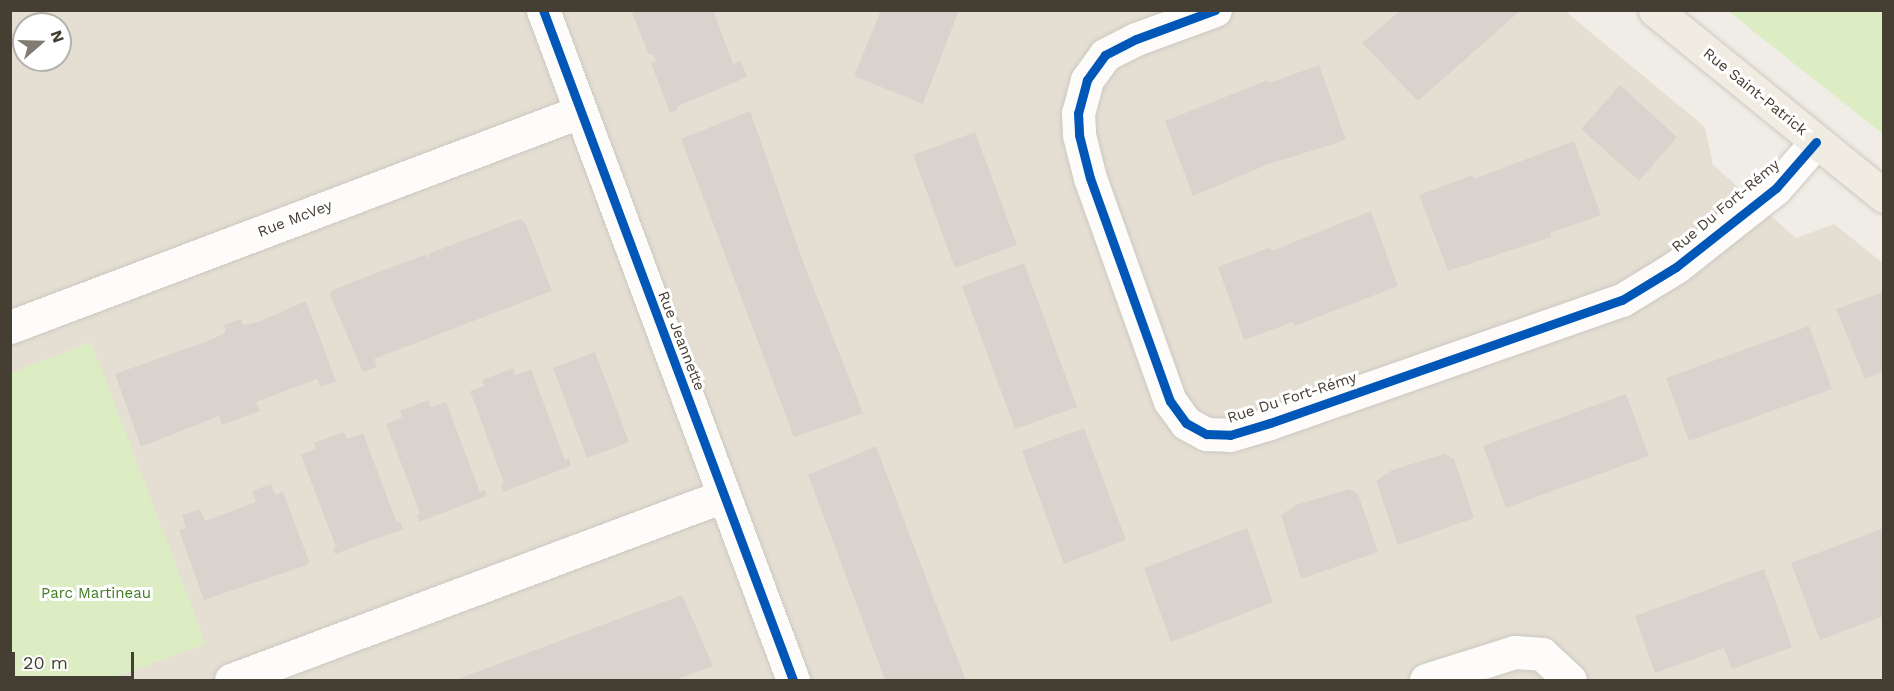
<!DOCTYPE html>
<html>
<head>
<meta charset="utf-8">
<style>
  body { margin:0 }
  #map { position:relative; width:1894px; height:691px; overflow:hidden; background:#f0ede6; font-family:"Work Sans",sans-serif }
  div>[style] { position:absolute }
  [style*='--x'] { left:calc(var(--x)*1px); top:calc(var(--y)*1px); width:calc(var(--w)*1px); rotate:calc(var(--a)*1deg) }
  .residential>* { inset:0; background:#e5dfd3 }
  .green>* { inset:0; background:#dcecc3 }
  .building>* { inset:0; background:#d8d4cd }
  .roads { filter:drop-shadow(0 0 2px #ccc9c2) drop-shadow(0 0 2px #ccc9c2) }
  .minor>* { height:33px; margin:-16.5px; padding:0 16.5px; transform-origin:16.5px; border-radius:16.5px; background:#fdfcfb }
  .major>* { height:33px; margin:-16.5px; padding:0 16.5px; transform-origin:16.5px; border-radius:16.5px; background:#f1ece2 }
  .cycleway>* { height:9px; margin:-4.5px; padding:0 4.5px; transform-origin:4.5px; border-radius:4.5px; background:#0057b8 }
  span { translate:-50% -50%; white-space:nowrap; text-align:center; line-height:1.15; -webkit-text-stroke:6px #fff; paint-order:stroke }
  .street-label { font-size:15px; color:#453e33 }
  .park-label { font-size:15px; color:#427c21 }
  .frame { position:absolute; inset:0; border:12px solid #453e33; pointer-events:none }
  .north { position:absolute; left:12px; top:12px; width:60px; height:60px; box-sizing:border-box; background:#fff; border:2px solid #b5b2ad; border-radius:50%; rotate:70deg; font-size:16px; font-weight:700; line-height:24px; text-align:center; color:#453e33 }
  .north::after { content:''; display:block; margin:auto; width:21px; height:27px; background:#817b72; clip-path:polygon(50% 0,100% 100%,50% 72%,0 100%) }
  .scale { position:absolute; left:12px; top:652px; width:122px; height:27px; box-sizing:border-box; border:3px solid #453e33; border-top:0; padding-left:8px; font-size:18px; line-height:21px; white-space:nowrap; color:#453e33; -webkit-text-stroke:4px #fff; paint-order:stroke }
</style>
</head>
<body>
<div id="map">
  <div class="residential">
    <div style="clip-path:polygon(evenodd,10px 11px,1565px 11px,1705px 127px,1713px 165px,1796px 238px,1834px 224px,1883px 263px,1883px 680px,11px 680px,10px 11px,24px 24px,60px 24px,60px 60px,24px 60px,24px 24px)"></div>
  </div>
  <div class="green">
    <div style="clip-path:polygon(1728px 11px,1883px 11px,1883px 134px,1801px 69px)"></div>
    <div style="clip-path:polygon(91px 342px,206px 644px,108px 680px,11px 680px,11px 373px)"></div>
  </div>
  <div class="building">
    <div style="clip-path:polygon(636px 10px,713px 10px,733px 64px,741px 61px,747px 77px,676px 107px,678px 110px,670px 113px,651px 63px,656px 61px,653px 54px,649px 55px,632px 13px)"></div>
    <div style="clip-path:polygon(881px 10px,959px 10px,923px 104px,854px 76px)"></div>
    <div style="clip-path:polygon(1401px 10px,1521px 10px,1418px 101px,1362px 43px)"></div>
    <div style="clip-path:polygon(1319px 65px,1346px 140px,1269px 164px,1193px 196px,1165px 121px,1268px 80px,1269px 83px)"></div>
    <div style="clip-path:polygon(1620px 85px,1677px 137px,1639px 181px,1581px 129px)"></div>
    <div style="clip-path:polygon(750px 111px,804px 264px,863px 413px,794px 437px,681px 139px)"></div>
    <div style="clip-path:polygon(975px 132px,1017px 245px,955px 268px,913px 155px)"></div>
    <div style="clip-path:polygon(1574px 141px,1601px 215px,1550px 233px,1551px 237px,1448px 271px,1419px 195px,1473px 175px,1474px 179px)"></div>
    <div style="clip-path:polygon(1371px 211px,1398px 286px,1295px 326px,1293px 322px,1244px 340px,1218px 267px,1271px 247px,1272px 251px)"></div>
    <div style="clip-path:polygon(520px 219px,525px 222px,552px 291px,374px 359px,377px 367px,363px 372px,330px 295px,332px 290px,424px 255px,430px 258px,428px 254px)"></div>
    <div style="clip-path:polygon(1024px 263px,1077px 407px,1015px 429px,962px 286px)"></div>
    <div style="clip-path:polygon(1884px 292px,1884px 371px,1865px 379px,1836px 309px)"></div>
    <div style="clip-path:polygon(306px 301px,336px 381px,321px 387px,317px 379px,256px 402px,260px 411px,222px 425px,219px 416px,141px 447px,115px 374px,213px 339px,226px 332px,224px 325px,241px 319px,243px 325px,258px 322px)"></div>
    <div style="clip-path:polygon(1809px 326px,1832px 389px,1689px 441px,1666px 378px)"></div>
    <div style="clip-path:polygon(595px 352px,629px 442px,587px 458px,553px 368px)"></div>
    <div style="clip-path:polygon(513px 368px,515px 375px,531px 369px,565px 460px,569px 458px,571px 466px,503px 492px,501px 485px,504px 483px,470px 391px,484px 386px,482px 380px)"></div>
    <div style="clip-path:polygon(1626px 394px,1649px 456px,1506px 508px,1483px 446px)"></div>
    <div style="clip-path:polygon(428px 400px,431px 407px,446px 402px,480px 492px,485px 490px,487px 496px,419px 522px,417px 515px,420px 513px,386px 424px,402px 417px,400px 411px)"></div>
    <div style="clip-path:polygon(1084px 428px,1126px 540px,1064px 564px,1022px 451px)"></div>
    <div style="clip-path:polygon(344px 432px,347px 439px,363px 433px,397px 523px,400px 521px,403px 529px,335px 554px,333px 548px,336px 547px,301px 455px,316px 449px,314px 443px)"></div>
    <div style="clip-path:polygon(876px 446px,934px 599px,966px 680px,885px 680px,808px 475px)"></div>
    <div style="clip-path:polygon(1444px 454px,1454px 459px,1474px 518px,1398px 545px,1376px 481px,1392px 470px)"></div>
    <div style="clip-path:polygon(271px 484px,275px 495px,283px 492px,309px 561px,307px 565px,204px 600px,179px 530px,186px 528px,182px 515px,200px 509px,205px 521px,256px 502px,252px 491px)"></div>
    <div style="clip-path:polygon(1349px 489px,1358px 494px,1378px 552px,1301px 579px,1281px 515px,1296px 505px)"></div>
    <div style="clip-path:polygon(1247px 528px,1273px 602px,1171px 642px,1144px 568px)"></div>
    <div style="clip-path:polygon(1884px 528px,1884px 616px,1820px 640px,1791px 563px)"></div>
    <div style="clip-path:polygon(1764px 569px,1792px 647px,1732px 669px,1724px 648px,1655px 673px,1635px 616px)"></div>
    <div style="clip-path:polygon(682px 595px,713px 666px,675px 680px,455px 680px)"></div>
  </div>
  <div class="roads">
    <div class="minor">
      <div style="--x:543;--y:10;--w:715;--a:69.54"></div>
      <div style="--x:1215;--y:10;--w:84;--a:159.8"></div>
      <div style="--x:1136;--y:39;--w:35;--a:153"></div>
      <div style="--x:1105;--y:55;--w:31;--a:126"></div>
      <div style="--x:1087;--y:80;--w:34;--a:105"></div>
      <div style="--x:1078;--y:113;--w:22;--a:87"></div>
      <div style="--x:1079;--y:135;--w:44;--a:75.7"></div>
      <div style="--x:1090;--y:178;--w:237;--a:70.3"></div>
      <div style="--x:1170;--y:401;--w:27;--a:54"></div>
      <div style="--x:1186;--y:423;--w:23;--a:29"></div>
      <div style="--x:1206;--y:434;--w:24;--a:2"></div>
      <div style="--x:1230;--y:435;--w:42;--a:-16.7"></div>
      <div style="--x:1270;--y:423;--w:373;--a:-19.3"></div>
      <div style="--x:1622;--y:300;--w:63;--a:-31.4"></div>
      <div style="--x:1676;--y:267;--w:127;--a:-38.3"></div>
      <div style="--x:1776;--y:188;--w:61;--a:-49"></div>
      <div style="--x:10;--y:327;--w:608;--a:-20.7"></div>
      <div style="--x:231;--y:680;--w:525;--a:-20.5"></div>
      <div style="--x:1426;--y:680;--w:93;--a:-17.5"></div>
      <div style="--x:1515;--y:652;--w:27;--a:4"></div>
      <div style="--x:1542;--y:654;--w:38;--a:43"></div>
    </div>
    <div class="major">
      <div style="--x:1655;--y:10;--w:295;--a:39.1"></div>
    </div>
  </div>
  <div class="cycleway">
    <div style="--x:543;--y:10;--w:715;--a:69.54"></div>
    <div style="--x:1215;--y:10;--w:84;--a:159.8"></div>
    <div style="--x:1136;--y:39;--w:35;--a:153"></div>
    <div style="--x:1105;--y:55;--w:31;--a:126"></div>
    <div style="--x:1087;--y:80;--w:34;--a:105"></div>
    <div style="--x:1078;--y:113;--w:22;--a:87"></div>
    <div style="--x:1079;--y:135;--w:44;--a:75.7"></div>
    <div style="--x:1090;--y:178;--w:237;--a:70.3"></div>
    <div style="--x:1170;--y:401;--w:27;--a:54"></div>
    <div style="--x:1186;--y:423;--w:23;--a:29"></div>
    <div style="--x:1206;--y:434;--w:24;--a:2"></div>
    <div style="--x:1230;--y:435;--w:42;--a:-16.7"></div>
    <div style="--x:1270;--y:423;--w:373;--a:-19.3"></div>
    <div style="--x:1622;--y:300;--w:63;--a:-31.4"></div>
    <div style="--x:1676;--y:267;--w:127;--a:-38.3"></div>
    <div style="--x:1776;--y:188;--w:61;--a:-49"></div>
  </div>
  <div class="street-label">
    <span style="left:1755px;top:92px;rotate:39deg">Rue Saint-Patrick</span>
    <span style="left:1726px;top:206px;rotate:-40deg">Rue Du Fort-Rémy</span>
    <span style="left:295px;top:219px;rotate:-21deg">Rue McVey</span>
    <span style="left:681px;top:341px;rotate:69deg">Rue Jeannette</span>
    <span style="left:1292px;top:398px;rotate:-18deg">Rue Du Fort-Rémy</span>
  </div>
  <div class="park-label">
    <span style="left:96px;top:594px">Parc Martineau</span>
  </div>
  <div class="frame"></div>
  <div class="north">N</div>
  <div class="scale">20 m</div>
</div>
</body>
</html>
